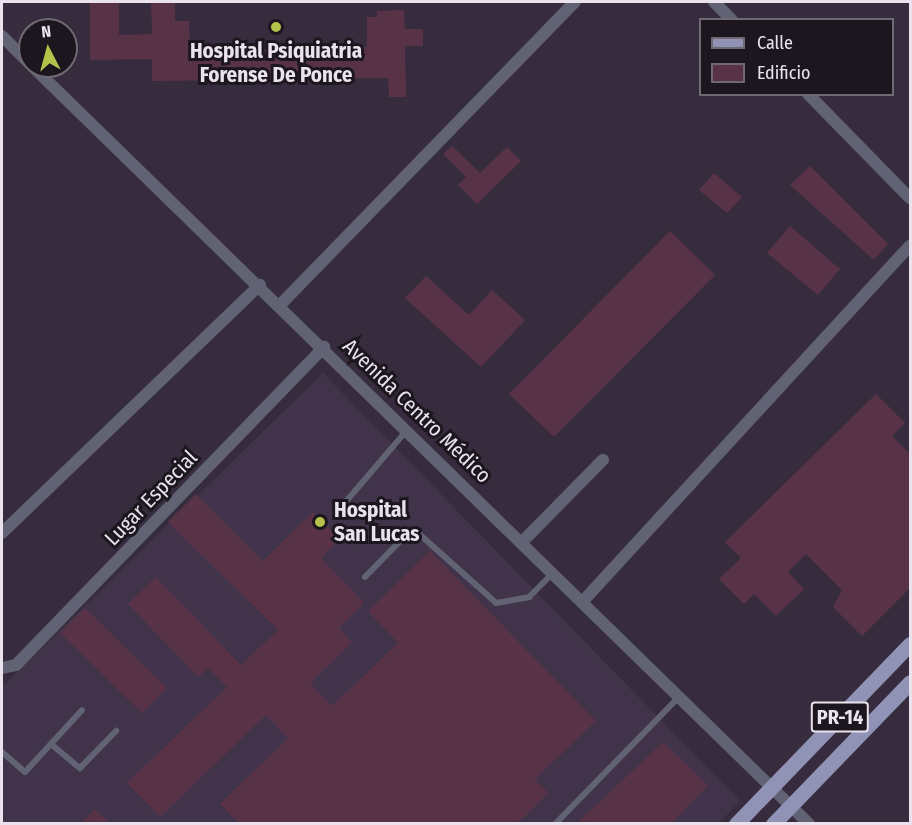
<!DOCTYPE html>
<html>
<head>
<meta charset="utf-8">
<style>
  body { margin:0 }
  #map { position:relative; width:912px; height:825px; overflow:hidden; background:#372c3d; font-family:"Fira Sans Condensed",sans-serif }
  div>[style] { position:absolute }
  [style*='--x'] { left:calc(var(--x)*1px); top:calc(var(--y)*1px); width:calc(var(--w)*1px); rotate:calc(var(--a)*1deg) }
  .built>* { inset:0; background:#41344a }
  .building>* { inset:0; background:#583348 }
  .lane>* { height:6px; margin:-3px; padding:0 3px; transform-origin:3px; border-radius:3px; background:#616374 }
  .street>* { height:12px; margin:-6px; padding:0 6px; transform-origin:6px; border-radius:6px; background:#616374 }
  .primary>* { height:15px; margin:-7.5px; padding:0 7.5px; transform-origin:7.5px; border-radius:7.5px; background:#9093b6 }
  .dots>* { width:16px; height:16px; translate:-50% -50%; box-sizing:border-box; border:3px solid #1c171f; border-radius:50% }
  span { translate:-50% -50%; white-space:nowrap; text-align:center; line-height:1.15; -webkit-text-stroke:6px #1c171f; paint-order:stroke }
  .shield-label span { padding:2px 4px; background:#1c171f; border:2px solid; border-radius:4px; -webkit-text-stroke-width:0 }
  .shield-label { font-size:20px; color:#eae3ee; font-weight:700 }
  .poi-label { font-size:21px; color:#eae3ee; font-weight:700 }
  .left { translate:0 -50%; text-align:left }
  .street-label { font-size:21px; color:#eae3ee }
  .frame { position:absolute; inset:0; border:3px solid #eae3ee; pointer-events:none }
  .legend { position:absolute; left:699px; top:18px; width:195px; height:78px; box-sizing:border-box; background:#1c171f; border:2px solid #6e6972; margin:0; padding:8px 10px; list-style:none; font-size:18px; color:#eae3ee }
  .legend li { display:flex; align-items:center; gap:12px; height:30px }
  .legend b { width:30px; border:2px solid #6e6972 }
  .north { position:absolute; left:18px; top:18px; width:60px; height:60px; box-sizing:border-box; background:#1c171f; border:2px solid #6e6972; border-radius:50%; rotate:354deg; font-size:16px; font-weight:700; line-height:24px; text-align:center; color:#eae3ee }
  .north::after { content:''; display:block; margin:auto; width:21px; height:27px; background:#b5c24a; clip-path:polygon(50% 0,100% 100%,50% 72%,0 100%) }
</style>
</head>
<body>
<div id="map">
  <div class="built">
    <div style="clip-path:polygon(323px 373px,740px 801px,718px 824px,2px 824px,2px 687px)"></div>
  </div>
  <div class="building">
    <div style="clip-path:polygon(90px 2px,119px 2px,119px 35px,152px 34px,151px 2px,175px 2px,175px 21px,189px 21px,190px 50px,367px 47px,367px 17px,377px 17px,377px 11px,404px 10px,405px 29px,423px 29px,423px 46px,405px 46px,406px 97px,389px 97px,388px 78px,152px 81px,152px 59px,90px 60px)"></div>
    <div style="clip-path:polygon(452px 146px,480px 173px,507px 147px,521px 161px,477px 204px,458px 185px,466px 177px,443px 154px)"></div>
    <div style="clip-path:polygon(810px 166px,888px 244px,874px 260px,790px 185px)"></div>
    <div style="clip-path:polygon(714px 173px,742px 197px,727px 213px,699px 190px)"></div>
    <div style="clip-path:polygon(790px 226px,840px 269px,818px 295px,767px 253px)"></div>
    <div style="clip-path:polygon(670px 231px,715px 275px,554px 437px,509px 394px)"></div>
    <div style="clip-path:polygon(426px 276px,469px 315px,492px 290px,525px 320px,481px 367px,405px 298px)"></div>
    <div style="clip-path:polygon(876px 394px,905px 423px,892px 436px,910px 454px,910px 588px,862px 636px,833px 607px,842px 590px,806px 554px,788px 572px,804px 589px,776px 616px,754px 594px,744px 604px,719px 579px,741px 558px,725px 542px)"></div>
    <div style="clip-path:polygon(196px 494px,263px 561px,313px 512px,340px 539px,321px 558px,364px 603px,339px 628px,352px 642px,310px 683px,332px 706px,398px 643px,368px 611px,430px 551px,596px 721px,535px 779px,548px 793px,517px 824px,239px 824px,220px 804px,288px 738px,266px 715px,160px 817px,127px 783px,227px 687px,208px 668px,198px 677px,128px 604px,156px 577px,241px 665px,278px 630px,168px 522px)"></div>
    <div style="clip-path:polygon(85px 608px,167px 688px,142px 713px,60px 633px)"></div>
    <div style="clip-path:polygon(663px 742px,708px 786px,671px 824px,576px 824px)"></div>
    <div style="clip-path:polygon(95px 809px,110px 824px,81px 824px)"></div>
  </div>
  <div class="lane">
    <div style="--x:337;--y:512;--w:108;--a:-49.5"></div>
    <div style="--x:365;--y:577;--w:60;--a:-45.7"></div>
    <div style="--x:407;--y:534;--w:10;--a:-11"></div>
    <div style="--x:417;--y:532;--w:106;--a:41.9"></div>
    <div style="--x:496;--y:603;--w:34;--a:-10"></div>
    <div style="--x:529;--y:597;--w:35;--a:-45"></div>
    <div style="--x:51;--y:744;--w:38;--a:40"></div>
    <div style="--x:80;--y:768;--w:52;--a:-45.8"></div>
    <div style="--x:2;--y:752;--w:30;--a:41"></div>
    <div style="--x:25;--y:772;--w:84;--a:-47.4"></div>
    <div style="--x:555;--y:824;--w:179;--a:-45.7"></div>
  </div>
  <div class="street">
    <div style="--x:714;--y:2;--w:25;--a:45"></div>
    <div style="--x:2;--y:36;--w:40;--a:45"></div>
    <div style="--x:32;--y:66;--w:1085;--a:44.29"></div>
    <div style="--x:808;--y:94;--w:146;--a:45.6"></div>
    <div style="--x:280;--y:305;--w:423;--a:-45.8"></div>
    <div style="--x:2;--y:533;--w:358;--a:-43.9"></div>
    <div style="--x:523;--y:541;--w:114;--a:-45.4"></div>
    <div style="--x:584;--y:600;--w:481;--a:-47.4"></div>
    <div style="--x:2;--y:668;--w:14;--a:-12"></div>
    <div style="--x:16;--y:665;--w:443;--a:-45.9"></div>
  </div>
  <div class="primary">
    <div style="--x:736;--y:824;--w:250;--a:-46"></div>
    <div style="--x:773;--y:824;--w:197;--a:-46"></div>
  </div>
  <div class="dots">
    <div style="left:276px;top:27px;background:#b5c24a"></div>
    <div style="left:320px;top:522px;background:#b5c24a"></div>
  </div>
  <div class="shield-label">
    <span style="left:840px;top:717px">PR-14</span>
  </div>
  <div class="poi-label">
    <span style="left:276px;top:63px">Hospital Psiquiatria<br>Forense De Ponce</span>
    <span class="left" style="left:334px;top:522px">Hospital<br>San Lucas</span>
  </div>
  <div class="street-label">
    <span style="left:417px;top:411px;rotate:44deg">Avenida Centro Médico</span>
    <span style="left:151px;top:498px;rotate:-46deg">Lugar Especial</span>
  </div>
  <div class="frame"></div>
  <ul class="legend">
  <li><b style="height:8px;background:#9093b6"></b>Calle</li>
  <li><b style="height:16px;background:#583348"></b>Edificio</li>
  </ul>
  <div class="north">N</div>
</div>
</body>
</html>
